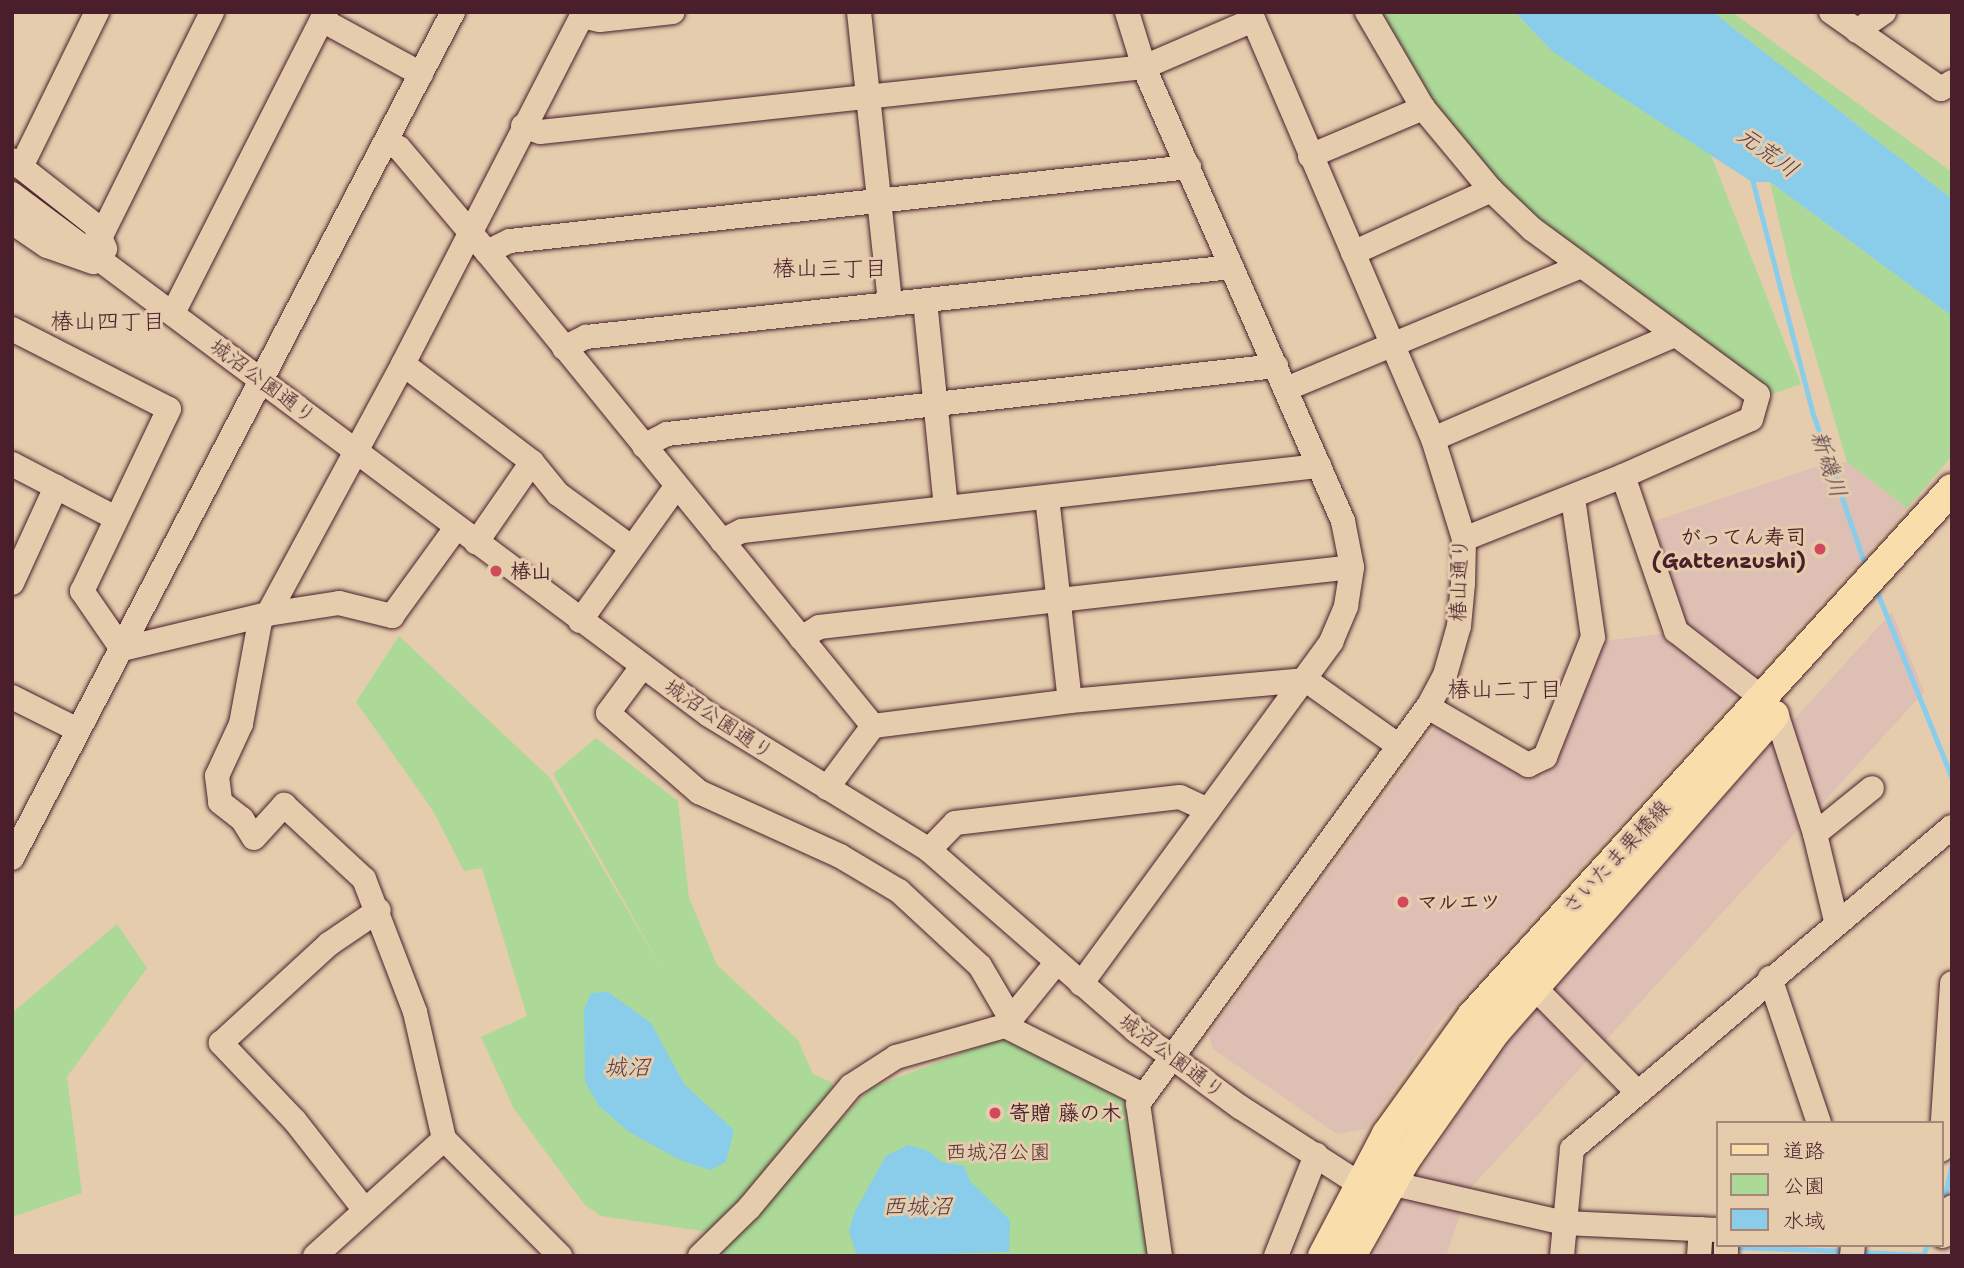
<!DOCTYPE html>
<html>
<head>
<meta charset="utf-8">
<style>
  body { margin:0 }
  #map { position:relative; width:1964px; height:1268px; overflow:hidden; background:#e4ccad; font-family:"Shantell Sans","Klee One",sans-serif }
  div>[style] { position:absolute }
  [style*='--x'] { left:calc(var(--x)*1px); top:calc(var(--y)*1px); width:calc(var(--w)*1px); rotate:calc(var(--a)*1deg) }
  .built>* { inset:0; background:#ddbfb4 }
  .green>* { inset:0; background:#acd998 }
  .water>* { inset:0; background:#89cdeb }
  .stream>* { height:5px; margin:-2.5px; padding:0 2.5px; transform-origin:2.5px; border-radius:2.5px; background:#89cdeb }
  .roads { filter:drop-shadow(0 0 2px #4a1f2b) drop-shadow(0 0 2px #4a1f2b) }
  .minor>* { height:24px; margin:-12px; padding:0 12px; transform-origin:12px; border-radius:12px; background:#e4ccad }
  .major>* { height:30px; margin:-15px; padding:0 15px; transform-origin:15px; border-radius:15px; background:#f9deab }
  .dots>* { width:19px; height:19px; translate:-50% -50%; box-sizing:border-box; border:4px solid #e4ccad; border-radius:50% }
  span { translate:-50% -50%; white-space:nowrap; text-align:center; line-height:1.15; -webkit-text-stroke:6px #e4ccad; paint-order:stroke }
  .street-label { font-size:21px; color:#4a1f2b }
  .poi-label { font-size:21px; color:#4a1f2b; font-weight:700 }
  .right { translate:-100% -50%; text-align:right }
  .left { translate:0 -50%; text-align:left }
  .park-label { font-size:21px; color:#543236 }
  .water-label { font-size:23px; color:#533948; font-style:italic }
  .neighbourhood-label { font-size:23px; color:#4a1f2b }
  .frame { position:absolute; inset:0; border:14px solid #4a1f2b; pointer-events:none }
  .legend { position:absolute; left:1716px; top:1121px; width:228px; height:126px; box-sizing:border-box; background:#e4ccad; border:2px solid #a68779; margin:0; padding:9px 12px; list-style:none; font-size:21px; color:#4a1f2b }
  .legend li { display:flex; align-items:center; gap:14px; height:35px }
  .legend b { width:35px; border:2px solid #a68779 }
</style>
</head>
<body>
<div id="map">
  <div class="built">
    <div style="clip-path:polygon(1847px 462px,1907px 508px,1441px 1020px,1366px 1129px,1337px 1134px,1213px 1049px,1209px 1035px,1439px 722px,1543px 778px,1598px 642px,1666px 633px,1634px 528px,1819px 466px)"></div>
    <div style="clip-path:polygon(1892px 612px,1924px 692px,1468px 1191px,1446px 1256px,1374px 1256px,1395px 1210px,1496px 1057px,1574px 961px)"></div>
  </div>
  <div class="green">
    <div style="clip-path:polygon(1381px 12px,1515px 12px,1552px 51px,1711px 155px,1801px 384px,1773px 394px,1607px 278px,1528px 214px,1442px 121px)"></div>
    <div style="clip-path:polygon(1713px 12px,1732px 12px,1952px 172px,1952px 199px)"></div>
    <div style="clip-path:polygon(1770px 182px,1952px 316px,1952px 456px,1907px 508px,1847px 462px,1792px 277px)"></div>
    <div style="clip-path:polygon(399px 636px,550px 778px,662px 969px,553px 774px,596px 738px,678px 801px,689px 898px,717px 965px,798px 1040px,813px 1074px,831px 1082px,839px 1094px,709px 1232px,601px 1216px,585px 1205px,514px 1109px,481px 1037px,527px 1016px,482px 868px,464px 871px,432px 809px,356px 702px)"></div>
    <div style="clip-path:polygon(117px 924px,147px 968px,67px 1077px,82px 1193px,12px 1217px,12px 1013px)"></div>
    <div style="clip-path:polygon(998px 1039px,1013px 1041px,1124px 1098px,1148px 1256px,710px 1256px,871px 1088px)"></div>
  </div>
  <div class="water">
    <div style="clip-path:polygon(1515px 12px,1713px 12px,1952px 199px,1952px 316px,1770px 182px,1752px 182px,1586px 74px,1552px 51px)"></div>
    <div style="clip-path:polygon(608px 992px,651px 1023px,684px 1084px,734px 1130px,726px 1162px,710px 1170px,680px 1160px,629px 1132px,599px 1106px,585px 1082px,584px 1010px,591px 993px)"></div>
    <div style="clip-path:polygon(908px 1145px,929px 1151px,941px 1162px,964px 1166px,970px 1181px,1010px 1220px,1009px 1252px,857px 1256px,849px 1231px,855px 1211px,886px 1156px)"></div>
  </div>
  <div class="stream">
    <div style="--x:1751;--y:175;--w:247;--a:75.5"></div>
    <div style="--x:1813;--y:414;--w:163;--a:71"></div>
    <div style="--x:1875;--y:587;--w:207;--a:68.1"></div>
    <div style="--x:1943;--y:1204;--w:42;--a:-77.6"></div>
    <div style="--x:1733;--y:1247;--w:113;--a:2"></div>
    <div style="--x:1859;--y:1252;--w:64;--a:2.7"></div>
    <div style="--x:1923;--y:1255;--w:11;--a:-68"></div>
  </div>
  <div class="roads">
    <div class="minor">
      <div style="--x:859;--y:12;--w:294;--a:83.9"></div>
      <div style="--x:1367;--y:12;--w:111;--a:59.7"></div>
      <div style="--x:1423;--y:108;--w:107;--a:50.3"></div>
      <div style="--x:1491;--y:190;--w:57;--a:43.6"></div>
      <div style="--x:1532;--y:229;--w:280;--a:36.3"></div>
      <div style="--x:1758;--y:395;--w:25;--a:106"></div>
      <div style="--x:1751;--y:419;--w:140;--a:156"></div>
      <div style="--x:1831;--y:12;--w:134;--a:35"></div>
      <div style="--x:1941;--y:89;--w:13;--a:-32"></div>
      <div style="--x:582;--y:16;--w:18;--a:13"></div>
      <div style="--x:600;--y:20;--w:73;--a:-6.3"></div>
      <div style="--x:322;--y:20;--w:113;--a:28.6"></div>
      <div style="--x:1857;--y:31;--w:33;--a:-35"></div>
      <div style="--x:523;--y:126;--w:18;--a:19"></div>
      <div style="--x:540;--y:132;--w:607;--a:-6.14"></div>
      <div style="--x:1144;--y:67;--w:119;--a:-23.3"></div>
      <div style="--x:386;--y:142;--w:14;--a:25"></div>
      <div style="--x:399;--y:148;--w:136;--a:49.8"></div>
      <div style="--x:487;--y:252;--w:611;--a:50.84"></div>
      <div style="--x:1310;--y:156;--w:123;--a:-23"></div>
      <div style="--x:12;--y:160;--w:105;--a:38.1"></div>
      <div style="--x:95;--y:225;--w:26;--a:67"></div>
      <div style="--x:21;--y:167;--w:173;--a:-63.9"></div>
      <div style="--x:12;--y:194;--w:870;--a:36.78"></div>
      <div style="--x:709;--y:715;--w:258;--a:31.5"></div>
      <div style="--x:929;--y:850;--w:274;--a:41.1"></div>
      <div style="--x:1135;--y:1030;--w:130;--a:36.3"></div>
      <div style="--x:1240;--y:1107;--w:140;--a:32.8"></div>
      <div style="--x:1358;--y:1183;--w:32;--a:0"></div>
      <div style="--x:1390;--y:1183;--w:179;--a:12.9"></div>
      <div style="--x:1564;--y:1223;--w:153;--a:2.6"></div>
      <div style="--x:12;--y:222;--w:42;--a:34.4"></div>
      <div style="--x:47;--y:246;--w:49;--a:19.2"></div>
      <div style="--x:100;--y:238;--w:252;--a:-63.6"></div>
      <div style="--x:487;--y:252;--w:25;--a:-26"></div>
      <div style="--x:510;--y:241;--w:683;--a:-6.22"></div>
      <div style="--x:1353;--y:253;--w:152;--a:-24.5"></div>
      <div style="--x:925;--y:301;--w:207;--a:84.2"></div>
      <div style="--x:173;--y:313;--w:338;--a:-63.1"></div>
      <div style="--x:12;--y:329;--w:176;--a:27"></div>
      <div style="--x:169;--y:409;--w:202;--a:115.5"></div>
      <div style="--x:82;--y:591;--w:70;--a:55.4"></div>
      <div style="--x:122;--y:649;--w:150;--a:-13.5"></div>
      <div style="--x:268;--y:614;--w:72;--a:-8.8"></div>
      <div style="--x:339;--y:603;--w:55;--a:13.8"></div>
      <div style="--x:392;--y:616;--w:109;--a:-54"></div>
      <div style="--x:564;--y:348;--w:25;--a:-27"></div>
      <div style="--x:586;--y:337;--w:649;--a:-6.19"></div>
      <div style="--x:403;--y:364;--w:162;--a:37.2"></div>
      <div style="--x:532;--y:462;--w:98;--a:124.7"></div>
      <div style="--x:1286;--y:389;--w:320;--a:-22.6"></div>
      <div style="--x:1433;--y:439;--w:262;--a:-23.3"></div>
      <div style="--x:644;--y:446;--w:26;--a:-28"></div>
      <div style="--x:667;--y:434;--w:613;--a:-6.37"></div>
      <div style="--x:532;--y:462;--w:41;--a:50.9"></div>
      <div style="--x:558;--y:494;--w:90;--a:36"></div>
      <div style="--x:12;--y:464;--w:115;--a:27.5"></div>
      <div style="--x:1047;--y:497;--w:205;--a:83.6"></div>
      <div style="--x:1464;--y:539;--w:171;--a:-21.6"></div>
      <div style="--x:1623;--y:476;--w:164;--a:71.1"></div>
      <div style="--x:1676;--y:631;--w:109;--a:37.9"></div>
      <div style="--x:722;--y:541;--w:22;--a:-27"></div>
      <div style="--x:742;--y:531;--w:581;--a:-6.43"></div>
      <div style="--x:12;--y:583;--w:106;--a:-65.4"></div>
      <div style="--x:268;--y:614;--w:284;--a:-61.6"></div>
      <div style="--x:403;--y:364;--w:396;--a:-62.8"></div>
      <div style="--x:261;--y:616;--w:110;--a:100.5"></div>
      <div style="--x:241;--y:724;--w:57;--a:114.8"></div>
      <div style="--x:217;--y:776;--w:26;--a:83"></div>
      <div style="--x:220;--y:802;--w:28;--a:38"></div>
      <div style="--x:242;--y:819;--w:22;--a:58"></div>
      <div style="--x:254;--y:838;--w:45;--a:-47.7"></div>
      <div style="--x:284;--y:805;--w:109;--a:42.8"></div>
      <div style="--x:364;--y:879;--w:142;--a:69"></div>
      <div style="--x:415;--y:1012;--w:130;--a:77.1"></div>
      <div style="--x:444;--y:1139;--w:165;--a:45.2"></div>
      <div style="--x:580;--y:621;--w:165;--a:-54.4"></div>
      <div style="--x:801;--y:638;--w:21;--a:-31"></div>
      <div style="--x:819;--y:627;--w:536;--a:-6.42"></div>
      <div style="--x:642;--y:667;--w:57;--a:126.5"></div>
      <div style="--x:608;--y:713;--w:121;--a:41"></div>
      <div style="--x:699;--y:792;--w:155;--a:24.4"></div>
      <div style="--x:840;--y:856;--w:69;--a:30.7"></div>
      <div style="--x:899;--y:891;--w:110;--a:42.8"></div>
      <div style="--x:980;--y:966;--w:61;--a:59.7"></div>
      <div style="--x:12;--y:697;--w:74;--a:26.6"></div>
      <div style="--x:1428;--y:707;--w:116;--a:30.1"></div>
      <div style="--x:1528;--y:765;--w:19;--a:-25"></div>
      <div style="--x:1545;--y:757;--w:129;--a:-68.2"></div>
      <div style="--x:1593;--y:637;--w:139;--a:-98.2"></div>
      <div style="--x:1776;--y:713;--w:127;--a:72.1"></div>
      <div style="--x:1815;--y:834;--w:89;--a:76.4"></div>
      <div style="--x:827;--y:788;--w:77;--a:-53.4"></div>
      <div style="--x:873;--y:726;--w:199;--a:-7.2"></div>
      <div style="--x:1070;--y:701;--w:237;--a:-5.1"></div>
      <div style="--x:1306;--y:680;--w:114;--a:35.4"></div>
      <div style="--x:1815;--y:834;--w:73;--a:-38.9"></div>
      <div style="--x:929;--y:850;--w:37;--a:-46"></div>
      <div style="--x:955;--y:823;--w:226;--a:-6.6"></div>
      <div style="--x:1180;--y:797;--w:31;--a:25"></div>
      <div style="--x:12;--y:858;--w:954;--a:-62.47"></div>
      <div style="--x:1770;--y:978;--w:153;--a:71.3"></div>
      <div style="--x:1081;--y:984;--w:424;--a:-53.8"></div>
      <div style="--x:1331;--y:642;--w:39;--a:-67"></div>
      <div style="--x:1346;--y:606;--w:39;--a:-81"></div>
      <div style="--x:1352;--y:567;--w:47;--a:-101.1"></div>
      <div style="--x:1343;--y:521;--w:496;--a:-113.7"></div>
      <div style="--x:1144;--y:67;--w:58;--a:-107.2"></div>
      <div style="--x:1533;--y:986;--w:148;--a:45.5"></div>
      <div style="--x:1005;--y:1026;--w:154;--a:26.6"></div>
      <div style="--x:1941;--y:1150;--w:167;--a:-86.2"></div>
      <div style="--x:364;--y:1209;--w:112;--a:-128.1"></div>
      <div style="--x:295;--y:1121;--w:108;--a:-133.5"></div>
      <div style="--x:221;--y:1043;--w:147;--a:-42.5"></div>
      <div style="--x:329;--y:944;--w:60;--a:-34.2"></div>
      <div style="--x:1943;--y:1236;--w:30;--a:-73"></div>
      <div style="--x:315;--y:1256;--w:174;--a:-42.2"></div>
      <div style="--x:700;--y:1256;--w:69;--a:-44.4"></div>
      <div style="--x:749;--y:1208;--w:159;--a:-50.1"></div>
      <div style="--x:851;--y:1086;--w:54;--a:-32.8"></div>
      <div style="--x:896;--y:1057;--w:113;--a:-15.9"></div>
      <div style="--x:1005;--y:1026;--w:82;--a:-50.9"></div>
      <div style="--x:1160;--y:1256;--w:154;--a:-98.2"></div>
      <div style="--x:1138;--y:1104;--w:492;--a:-53.9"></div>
      <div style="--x:1428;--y:707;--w:36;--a:-62"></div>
      <div style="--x:1445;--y:675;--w:51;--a:-74.1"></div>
      <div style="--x:1459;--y:626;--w:42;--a:-84.6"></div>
      <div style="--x:1463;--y:584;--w:45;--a:-88.7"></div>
      <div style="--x:1464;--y:539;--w:105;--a:-107.2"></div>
      <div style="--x:1433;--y:439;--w:465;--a:-113.2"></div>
      <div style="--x:1276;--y:1256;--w:109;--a:-68.4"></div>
      <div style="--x:1562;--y:1256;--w:107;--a:-84.7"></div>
      <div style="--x:1572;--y:1149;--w:498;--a:-40.3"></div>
      <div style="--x:1699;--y:1256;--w:27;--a:-86"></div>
      <div style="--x:1726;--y:1256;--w:11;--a:-90"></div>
      <div style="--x:1852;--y:1256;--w:11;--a:-85"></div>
    </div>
    <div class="major">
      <div style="--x:1323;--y:1256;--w:138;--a:-62.3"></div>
      <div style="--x:1387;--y:1134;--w:145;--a:-54.2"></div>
      <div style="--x:1472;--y:1016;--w:713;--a:-47.67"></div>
      <div style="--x:1351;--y:1256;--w:110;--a:-60.6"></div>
      <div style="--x:1405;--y:1160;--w:156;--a:-54.9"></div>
      <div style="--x:1495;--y:1032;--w:422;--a:-48.6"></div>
    </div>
  </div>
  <div class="dots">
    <div style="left:1820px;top:549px;background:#d1495b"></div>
    <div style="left:496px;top:571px;background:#d1495b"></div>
    <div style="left:1403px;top:902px;background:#d1495b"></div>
    <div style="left:995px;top:1113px;background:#d1495b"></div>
  </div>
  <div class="street-label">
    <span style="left:263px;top:381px;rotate:37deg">城沼公園通り</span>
    <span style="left:1459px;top:580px;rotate:-88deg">椿山通り</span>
    <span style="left:719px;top:719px;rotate:34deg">城沼公園通り</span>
    <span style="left:1616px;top:857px;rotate:-47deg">さいたま栗橋線</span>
    <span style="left:1172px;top:1056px;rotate:37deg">城沼公園通り</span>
  </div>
  <div class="poi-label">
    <span class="right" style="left:1806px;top:549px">がってん寿司<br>(Gattenzushi)</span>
    <span class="left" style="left:510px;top:571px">椿山</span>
    <span class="left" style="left:1417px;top:902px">マルエツ</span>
    <span class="left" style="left:1009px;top:1113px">寄贈 藤の木</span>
  </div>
  <div class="park-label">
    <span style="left:998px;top:1152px">西城沼公園</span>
  </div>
  <div class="water-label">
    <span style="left:1768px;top:152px;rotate:36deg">元荒川</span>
    <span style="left:1829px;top:464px;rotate:72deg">新磯川</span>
    <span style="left:627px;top:1067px">城沼</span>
    <span style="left:917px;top:1206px">西城沼</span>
  </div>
  <div class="neighbourhood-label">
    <span style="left:830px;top:268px">椿山三丁目</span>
    <span style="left:108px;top:321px">椿山四丁目</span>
    <span style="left:1505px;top:689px">椿山二丁目</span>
  </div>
  <div class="frame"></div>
  <ul class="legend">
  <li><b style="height:9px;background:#f9deab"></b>道路</li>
  <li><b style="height:19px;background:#acd998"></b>公園</li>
  <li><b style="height:19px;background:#89cdeb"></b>水域</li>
  </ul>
</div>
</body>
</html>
